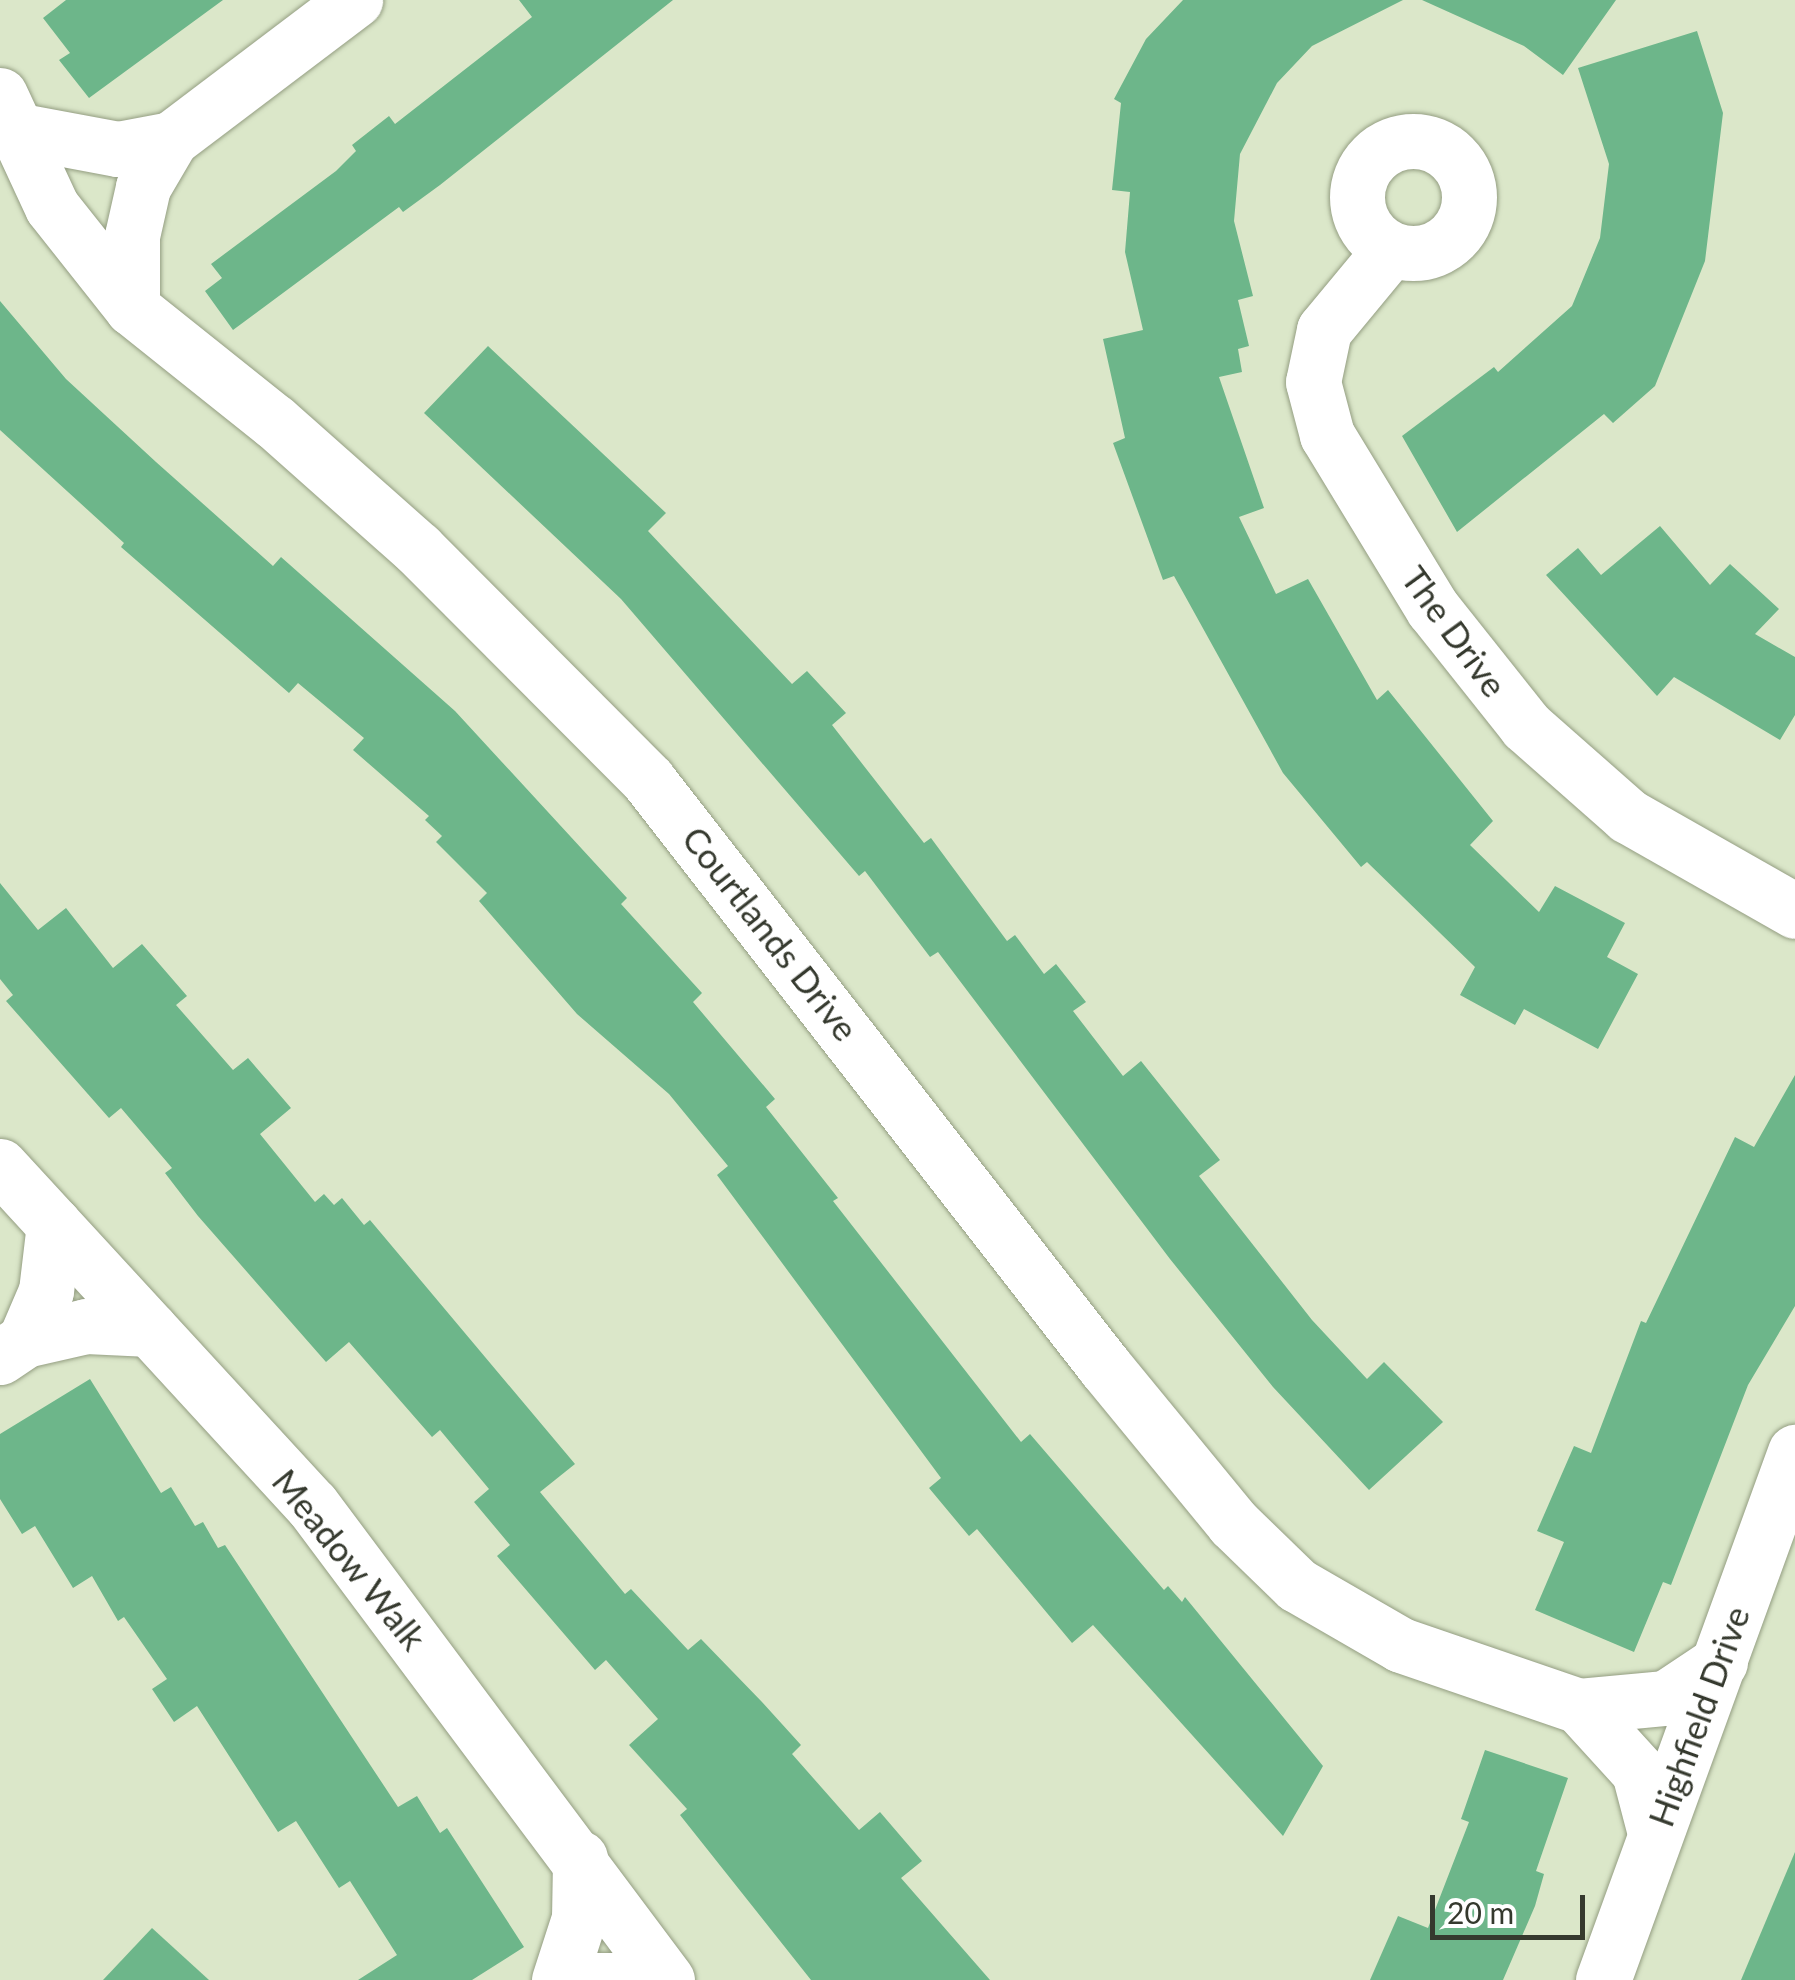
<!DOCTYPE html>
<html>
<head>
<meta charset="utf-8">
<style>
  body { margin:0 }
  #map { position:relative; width:1795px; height:1980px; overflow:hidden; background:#dbe7c9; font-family:Lato,sans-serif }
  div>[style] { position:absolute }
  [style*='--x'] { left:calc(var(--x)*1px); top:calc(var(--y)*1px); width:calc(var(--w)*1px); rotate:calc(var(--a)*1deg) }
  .building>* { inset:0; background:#6db68a }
  .roads { filter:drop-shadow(0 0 2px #949e82) drop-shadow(0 0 2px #949e82) }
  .street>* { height:55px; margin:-27.5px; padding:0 27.5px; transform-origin:27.5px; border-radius:27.5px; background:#fff }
  .street>.ring { margin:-27.5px; padding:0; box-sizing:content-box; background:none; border:55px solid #fff; border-radius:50% }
  span { translate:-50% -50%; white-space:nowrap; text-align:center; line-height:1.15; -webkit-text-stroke:8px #fff; paint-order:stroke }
  .street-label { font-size:35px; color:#35392e }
  .scale { position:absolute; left:1430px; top:1895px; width:155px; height:45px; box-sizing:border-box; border:5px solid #35392e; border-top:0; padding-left:12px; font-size:30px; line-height:35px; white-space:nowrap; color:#35392e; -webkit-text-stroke:8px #fff; paint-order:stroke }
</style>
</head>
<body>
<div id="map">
  <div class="building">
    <div style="clip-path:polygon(66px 0,223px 0,89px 98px,59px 60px,70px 53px,43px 18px)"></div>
    <div style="clip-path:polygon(519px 0,673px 0,440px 185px,403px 212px,399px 207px,233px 330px,205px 291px,222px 278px,211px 264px,336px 171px,356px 151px,352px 145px,389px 116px,395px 124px,532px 17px)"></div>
    <div style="clip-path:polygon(1183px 0,1403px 0,1312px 46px,1277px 83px,1240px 154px,1234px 221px,1253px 296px,1238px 300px,1249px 346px,1238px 349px,1242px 372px,1219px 377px,1264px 508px,1239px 517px,1276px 594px,1308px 579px,1377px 700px,1388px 690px,1493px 821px,1470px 845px,1539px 912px,1555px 886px,1625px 923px,1607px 957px,1638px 974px,1598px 1049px,1524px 1009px,1515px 1025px,1460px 995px,1475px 967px,1367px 862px,1361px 867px,1283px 773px,1174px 576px,1163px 580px,1113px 443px,1125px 438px,1103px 339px,1143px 330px,1125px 252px,1130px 192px,1112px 190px,1121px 103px,1114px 99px,1146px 39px)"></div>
    <div style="clip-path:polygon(1422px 0,1616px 0,1563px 75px,1524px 46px)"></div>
    <div style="clip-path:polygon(1697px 31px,1723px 113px,1705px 261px,1655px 386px,1613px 423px,1604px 414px,1457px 532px,1402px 436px,1494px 367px,1498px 372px,1572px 306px,1600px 238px,1609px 164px,1578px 68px)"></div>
    <div style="clip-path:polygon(0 301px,66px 379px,156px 462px,273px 566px,281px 557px,455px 711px,627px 898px,621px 904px,702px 993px,693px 1002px,775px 1099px,766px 1107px,838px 1198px,833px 1201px,1021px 1442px,1030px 1434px,1164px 1590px,1168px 1586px,1182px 1602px,1185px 1597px,1323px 1766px,1283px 1836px,1093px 1625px,1072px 1643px,977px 1529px,969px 1536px,929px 1488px,941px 1478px,717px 1175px,728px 1166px,669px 1094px,577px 1014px,479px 901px,487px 893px,436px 842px,442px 836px,425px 820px,429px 816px,353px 750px,364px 738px,298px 683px,289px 693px,121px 547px,124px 543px,0 430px)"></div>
    <div style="clip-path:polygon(488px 346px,666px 513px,648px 531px,792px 684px,807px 671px,846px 713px,832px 725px,924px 843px,931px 838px,1007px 941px,1015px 935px,1044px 974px,1056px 964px,1086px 1002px,1073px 1011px,1123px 1076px,1141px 1061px,1220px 1160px,1199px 1176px,1312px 1320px,1367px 1379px,1384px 1362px,1443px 1422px,1369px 1490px,1273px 1387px,1170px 1259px,938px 952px,930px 957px,865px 871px,859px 876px,621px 599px,424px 413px)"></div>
    <div style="clip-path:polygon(1660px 526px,1710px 585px,1730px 564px,1779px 609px,1755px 634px,1795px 657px,1795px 715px,1780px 740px,1674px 677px,1657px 696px,1546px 575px,1578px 548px,1601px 575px)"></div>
    <div style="clip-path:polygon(0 883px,38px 930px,66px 908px,113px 968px,142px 944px,187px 996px,176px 1005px,233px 1070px,248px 1058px,291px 1108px,260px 1134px,315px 1202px,324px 1194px,334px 1205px,342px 1198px,364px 1225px,370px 1220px,575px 1464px,540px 1492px,625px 1594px,631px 1589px,688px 1650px,701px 1639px,762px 1702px,801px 1745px,792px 1754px,859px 1830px,880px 1812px,922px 1861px,901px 1878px,990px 1980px,811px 1980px,680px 1815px,687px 1809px,629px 1745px,658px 1719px,606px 1660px,595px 1670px,497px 1556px,510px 1545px,474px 1502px,489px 1489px,440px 1430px,432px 1437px,349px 1342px,326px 1362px,198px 1216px,165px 1173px,172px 1168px,121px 1108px,109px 1118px,6px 1001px,13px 995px,0 979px)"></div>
    <div style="clip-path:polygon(1795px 1075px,1795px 1306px,1748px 1385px,1671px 1585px,1663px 1582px,1634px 1652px,1535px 1610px,1564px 1542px,1537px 1531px,1574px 1446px,1591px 1453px,1641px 1321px,1646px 1323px,1735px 1137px,1754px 1147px)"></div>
    <div style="clip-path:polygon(90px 1379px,161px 1493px,171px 1487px,195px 1526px,203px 1522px,218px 1548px,225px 1545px,398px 1807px,417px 1796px,440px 1833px,447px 1828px,524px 1947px,472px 1980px,358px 1980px,397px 1955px,350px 1881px,339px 1888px,296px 1821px,278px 1832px,197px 1706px,174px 1722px,152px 1689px,167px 1679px,124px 1617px,118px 1621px,92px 1576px,73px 1588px,35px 1526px,22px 1534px,0 1499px,0 1434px)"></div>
    <div style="clip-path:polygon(1485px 1750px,1568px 1778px,1536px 1871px,1544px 1874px,1535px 1906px,1503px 1980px,1370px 1980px,1398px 1916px,1428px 1928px,1469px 1822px,1461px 1819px)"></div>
    <div style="clip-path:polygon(1795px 1852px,1795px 1980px,1741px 1980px)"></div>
    <div style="clip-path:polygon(152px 1928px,209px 1980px,103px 1980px)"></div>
  </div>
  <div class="roads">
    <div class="street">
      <div style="--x:0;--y:95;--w:123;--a:65.1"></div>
      <div style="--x:52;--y:207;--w:129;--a:51.6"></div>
      <div style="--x:132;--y:308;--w:183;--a:38.6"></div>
      <div style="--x:275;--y:422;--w:191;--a:41.6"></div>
      <div style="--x:418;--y:549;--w:326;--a:45.1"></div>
      <div style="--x:648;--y:780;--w:744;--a:52.1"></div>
      <div style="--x:1105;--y:1367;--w:202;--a:50.6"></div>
      <div style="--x:1233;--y:1523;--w:89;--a:44.1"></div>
      <div style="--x:1297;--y:1585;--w:120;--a:30"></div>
      <div style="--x:1401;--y:1645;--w:188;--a:18.9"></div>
      <div style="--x:1579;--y:1706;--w:87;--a:-5.3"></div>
      <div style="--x:1666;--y:1698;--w:65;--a:-33.7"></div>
      <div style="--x:16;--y:130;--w:104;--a:10.6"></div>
      <div style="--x:118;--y:149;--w:54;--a:-10.7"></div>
      <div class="ring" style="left:1357px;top:141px;width:57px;height:57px"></div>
      <div style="--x:1391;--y:249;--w:105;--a:129.6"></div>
      <div style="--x:1324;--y:330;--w:53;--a:101.9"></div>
      <div style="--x:1313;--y:382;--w:55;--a:75.2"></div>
      <div style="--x:1327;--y:435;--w:204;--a:58.7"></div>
      <div style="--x:1433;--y:609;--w:149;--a:51.5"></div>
      <div style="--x:1526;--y:726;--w:136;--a:41.4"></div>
      <div style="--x:1628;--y:816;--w:192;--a:29.6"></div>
      <div style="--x:132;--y:308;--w:72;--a:-90"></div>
      <div style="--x:132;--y:236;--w:50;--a:-77.3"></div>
      <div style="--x:143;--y:187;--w:56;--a:-59.7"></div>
      <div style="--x:171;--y:139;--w:231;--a:-37.1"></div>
      <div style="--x:0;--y:1166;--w:461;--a:47.4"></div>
      <div style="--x:312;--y:1505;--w:593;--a:53.23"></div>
      <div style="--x:25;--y:1340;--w:63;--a:-12.9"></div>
      <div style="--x:86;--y:1326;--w:64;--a:2.7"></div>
      <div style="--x:0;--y:1357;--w:30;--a:-34"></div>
      <div style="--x:25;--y:1340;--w:53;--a:-66.8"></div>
      <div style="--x:46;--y:1291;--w:67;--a:-83.2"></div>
      <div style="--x:1579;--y:1706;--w:89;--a:47.7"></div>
      <div style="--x:1639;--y:1772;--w:63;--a:75.3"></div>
      <div style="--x:559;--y:1980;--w:65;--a:-72.1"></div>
      <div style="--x:579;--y:1918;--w:60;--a:-89"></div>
      <div style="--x:593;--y:1980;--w:41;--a:0"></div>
      <div style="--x:1603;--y:1980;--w:562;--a:-70.02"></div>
    </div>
  </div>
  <div class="street-label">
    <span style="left:1455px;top:631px;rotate:54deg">The Drive</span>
    <span style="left:771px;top:933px;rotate:52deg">Courtlands Drive</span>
    <span style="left:350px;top:1559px;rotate:51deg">Meadow Walk</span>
    <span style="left:1698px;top:1716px;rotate:-70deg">Highfield Drive</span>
  </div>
  <div class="scale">20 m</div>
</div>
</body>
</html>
